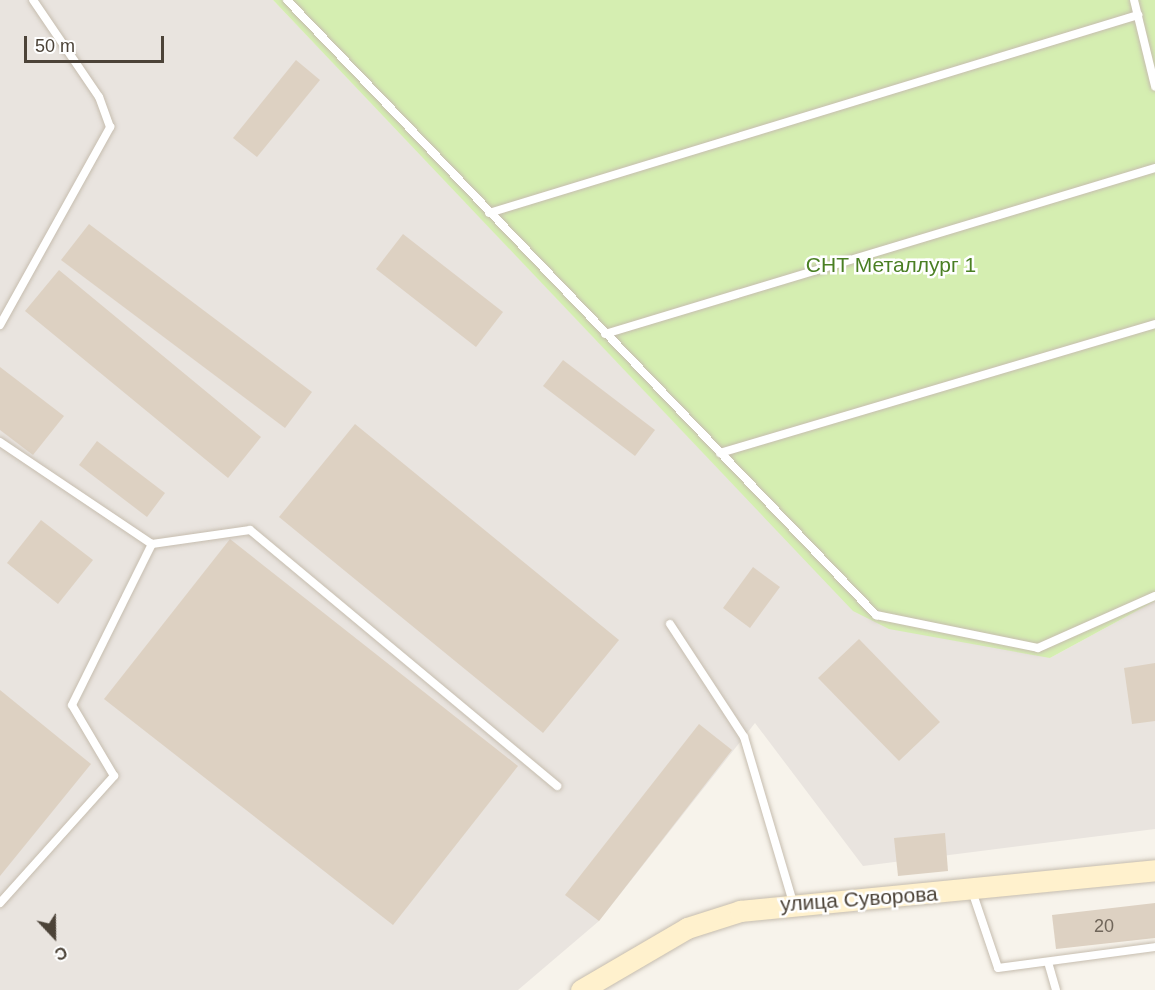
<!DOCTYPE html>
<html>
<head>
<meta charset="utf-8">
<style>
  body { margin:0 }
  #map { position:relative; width:1155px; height:990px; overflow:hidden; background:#f7f3eb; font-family:Arial,sans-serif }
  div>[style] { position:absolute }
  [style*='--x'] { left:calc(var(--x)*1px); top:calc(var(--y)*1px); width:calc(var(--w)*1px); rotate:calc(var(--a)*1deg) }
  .industrial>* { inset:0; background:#e9e4df }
  .green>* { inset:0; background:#d5eeb1 }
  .building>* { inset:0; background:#ddd1c2 }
  .roads { filter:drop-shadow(0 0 2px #c6bdaf) drop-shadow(0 0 2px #c6bdaf) }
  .lane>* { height:8px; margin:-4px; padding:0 4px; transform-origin:4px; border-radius:4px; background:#fff }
  .secondary>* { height:21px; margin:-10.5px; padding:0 10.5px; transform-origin:10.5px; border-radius:10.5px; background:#fff1cd }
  span { translate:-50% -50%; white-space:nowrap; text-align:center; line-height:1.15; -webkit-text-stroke:5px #fff; paint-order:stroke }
  .number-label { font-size:18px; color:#70665a }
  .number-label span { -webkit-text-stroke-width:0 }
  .park-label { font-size:21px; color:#4a7f23 }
  .street-label { font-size:21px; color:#4c4338 }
  .north { position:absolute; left:24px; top:906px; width:60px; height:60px; -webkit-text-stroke:4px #fff; paint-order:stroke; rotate:158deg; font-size:16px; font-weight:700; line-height:24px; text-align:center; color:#4c4338 }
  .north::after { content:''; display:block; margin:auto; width:21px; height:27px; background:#4c4338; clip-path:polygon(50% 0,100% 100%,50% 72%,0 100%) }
  .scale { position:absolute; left:24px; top:36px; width:140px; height:27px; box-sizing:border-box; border:3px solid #4c4338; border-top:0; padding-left:8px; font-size:18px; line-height:21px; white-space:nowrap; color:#4c4338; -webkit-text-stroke:4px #fff; paint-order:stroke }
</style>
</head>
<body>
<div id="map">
  <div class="industrial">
    <div style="clip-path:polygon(0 0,273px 0,735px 486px,1050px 658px,1155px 601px,1155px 829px,863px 866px,755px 723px,599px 921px,518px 990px,0 990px)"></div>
  </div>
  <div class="green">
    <div style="clip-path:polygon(273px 0,1155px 0,1155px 601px,1050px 658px,889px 629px,853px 611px)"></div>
  </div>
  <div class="building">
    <div style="clip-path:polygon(296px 60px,320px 80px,257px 157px,233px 138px)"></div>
    <div style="clip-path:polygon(89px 224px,312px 392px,285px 428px,61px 260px)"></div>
    <div style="clip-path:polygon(403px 234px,503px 312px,476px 347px,376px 269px)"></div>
    <div style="clip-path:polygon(59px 270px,261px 437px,228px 478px,25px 311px)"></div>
    <div style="clip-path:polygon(563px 360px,655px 430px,635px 456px,543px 386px)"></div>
    <div style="clip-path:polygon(0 367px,64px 416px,33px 455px,0 430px)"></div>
    <div style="clip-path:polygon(355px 424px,619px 640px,543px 733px,279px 517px)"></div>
    <div style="clip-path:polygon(97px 441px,165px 493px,147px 517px,79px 465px)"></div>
    <div style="clip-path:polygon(41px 520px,93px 560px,58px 604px,7px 563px)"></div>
    <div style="clip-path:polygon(230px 539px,518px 766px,393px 925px,104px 699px)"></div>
    <div style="clip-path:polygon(753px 567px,780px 587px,750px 628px,723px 608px)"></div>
    <div style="clip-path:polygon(859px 639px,940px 722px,899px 761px,818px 678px)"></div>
    <div style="clip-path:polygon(1155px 663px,1155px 721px,1132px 724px,1124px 668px)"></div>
    <div style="clip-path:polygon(0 690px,91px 764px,0 876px)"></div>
    <div style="clip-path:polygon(699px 724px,732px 750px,599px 921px,565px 895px)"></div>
    <div style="clip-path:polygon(945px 833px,948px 871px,898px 876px,894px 838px)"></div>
    <div style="clip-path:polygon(1155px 903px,1155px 938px,1056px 949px,1052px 915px)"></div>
  </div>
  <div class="roads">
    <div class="lane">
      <div style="--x:287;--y:0;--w:852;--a:46.24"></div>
      <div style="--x:876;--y:615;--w:165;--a:11.5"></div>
      <div style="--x:1038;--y:648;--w:128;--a:-24"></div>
      <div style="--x:1134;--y:0;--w:89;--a:76.3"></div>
      <div style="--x:489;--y:213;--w:679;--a:-16.97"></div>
      <div style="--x:0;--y:325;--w:227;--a:-60.9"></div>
      <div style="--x:110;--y:127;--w:32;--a:-110"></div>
      <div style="--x:99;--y:97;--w:117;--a:-124.2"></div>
      <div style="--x:605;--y:334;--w:575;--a:-16.79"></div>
      <div style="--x:0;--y:442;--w:183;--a:33.9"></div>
      <div style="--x:152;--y:544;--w:99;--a:-8.1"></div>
      <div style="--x:250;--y:530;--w:400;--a:39.8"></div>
      <div style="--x:720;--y:453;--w:454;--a:-16.5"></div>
      <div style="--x:670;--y:624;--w:135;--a:56.8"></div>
      <div style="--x:744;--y:737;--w:172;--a:73.5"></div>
      <div style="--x:972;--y:891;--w:81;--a:71.3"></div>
      <div style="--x:998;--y:968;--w:158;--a:-7.6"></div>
      <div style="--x:0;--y:903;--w:171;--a:-48.1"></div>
      <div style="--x:114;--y:776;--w:82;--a:-120.6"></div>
      <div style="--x:72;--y:705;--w:180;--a:-63.6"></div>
      <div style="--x:1048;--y:962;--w:29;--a:74"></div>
    </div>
    <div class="secondary">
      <div style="--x:581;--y:990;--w:123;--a:-30.3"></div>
      <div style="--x:687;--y:928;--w:56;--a:-17.8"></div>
      <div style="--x:740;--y:911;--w:417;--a:-5.6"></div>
    </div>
  </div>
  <div class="number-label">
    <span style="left:1104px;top:926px">20</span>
  </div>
  <div class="park-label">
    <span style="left:891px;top:265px">СНТ Металлург 1</span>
  </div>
  <div class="street-label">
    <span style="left:859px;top:899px;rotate:-4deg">улица Суворова</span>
  </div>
  <div class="north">С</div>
  <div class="scale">50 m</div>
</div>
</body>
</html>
